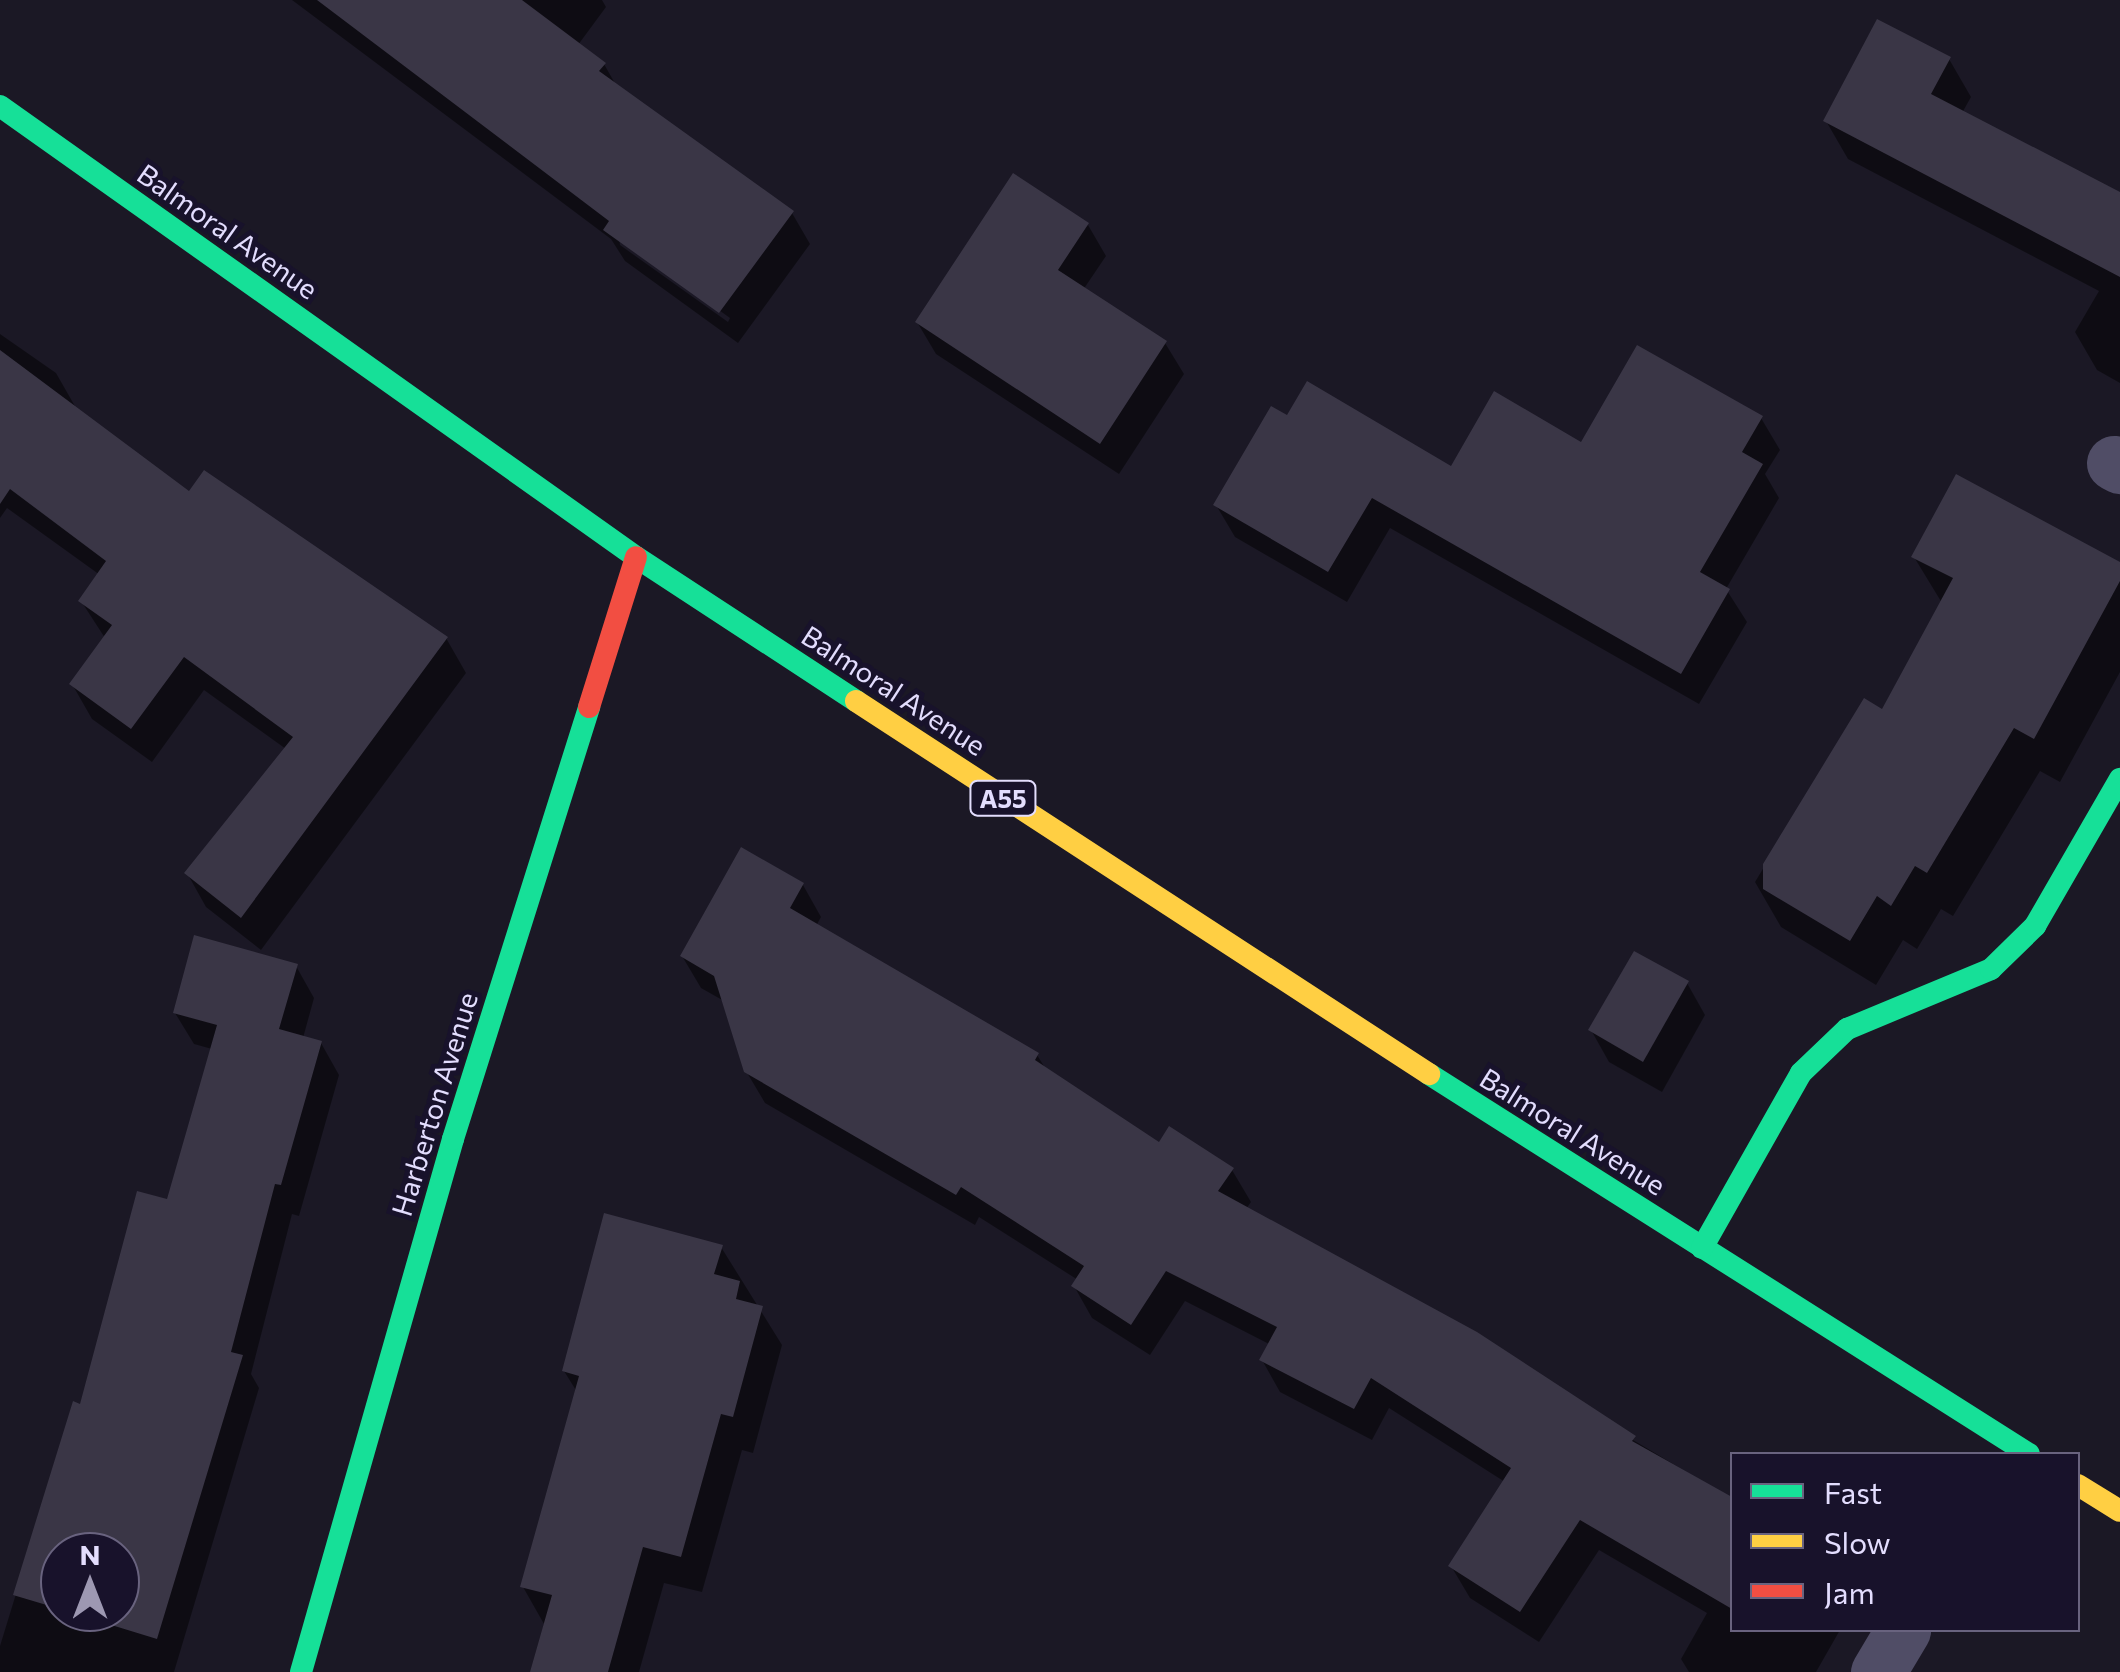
<!DOCTYPE html>
<html>
<head>
<meta charset="utf-8">
<style>
  body { margin:0 }
  #map { position:relative; width:2120px; height:1672px; overflow:hidden; background:#1b1825; font-family:Commissioner,sans-serif }
  div>[style] { position:absolute }
  [style*='--x'] { left:calc(var(--x)*1px); top:calc(var(--y)*1px); width:calc(var(--w)*1px); rotate:calc(var(--a)*1deg) }
  .shadow>* { inset:0; background:#0007 }
  .building>* { inset:0; background:#3a3646 }
  .street>* { height:55px; margin:-27.5px; padding:0 27.5px; transform-origin:27.5px; border-radius:27.5px; background:#504d66 }
  .fast>* { height:22px; margin:-11px; padding:0 11px; transform-origin:11px; border-radius:11px; background:#16e098 }
  .slow>* { height:22px; margin:-11px; padding:0 11px; transform-origin:11px; border-radius:11px; background:#ffcf43 }
  .jam>* { height:22px; margin:-11px; padding:0 11px; transform-origin:11px; border-radius:11px; background:#f24e42 }
  span { translate:-50% -50%; white-space:nowrap; text-align:center; line-height:1.15; -webkit-text-stroke:10px #18122b; paint-order:stroke }
  .shield-label span { padding:2px 8px; background:#18122b; border:2px solid; border-radius:8px; -webkit-text-stroke-width:0 }
  .shield-label { font-size:25px; color:#e3ddfe; font-weight:700 }
  .street-label { font-size:28px; color:#e3ddfe }
  .legend { position:absolute; left:1730px; top:1452px; width:350px; height:180px; box-sizing:border-box; background:#18122b; border:2px solid #69637f; margin:0; padding:12px 18px; list-style:none; font-size:30px; color:#e3ddfe }
  .legend li { display:flex; align-items:center; gap:20px; height:50px }
  .legend b { width:50px; border:2px solid #69637f }
  .north { position:absolute; left:40px; top:1532px; width:100px; height:100px; box-sizing:border-box; background:#18122b; border:2px solid #69637f; border-radius:50%; rotate:0deg; font-size:28px; font-weight:700; line-height:40px; text-align:center; color:#e3ddfe }
  .north::after { content:''; display:block; margin:auto; width:35px; height:45px; background:#9d98b2; clip-path:polygon(50% 0,100% 100%,50% 72%,0 100%) }
</style>
</head>
<body>
<div id="map">
  <div class="shadow">
    <div style="clip-path:polygon(evenodd,292px 0,602px 0,606px 7px,578px 45px,604px 64px,617px 87px,792px 213px,810px 244px,738px 343px,625px 261px,611px 239px,292px 0,619px 238px,730px 318px,728px 322px,620px 245px,619px 238px)"></div>
    <div style="clip-path:polygon(1949px 59px,1971px 97px,1962px 113px,2120px 199px,2120px 383px,2097px 370px,2075px 332px,2099px 291px,1848px 159px,1826px 121px)"></div>
    <div style="clip-path:polygon(1088px 225px,1106px 256px,1083px 290px,1165px 343px,1184px 374px,1119px 474px,936px 354px,917px 322px)"></div>
    <div style="clip-path:polygon(0 334px,56px 373px,76px 408px,190px 494px,446px 638px,466px 673px,261px 950px,206px 907px,187px 873px,286px 749px,204px 690px,152px 762px,92px 719px,72px 684px,105px 638px,81px 601px,100px 575px,7px 508px,0 518px)"></div>
    <div style="clip-path:polygon(1761px 418px,1780px 450px,1765px 474px,1779px 498px,1726px 589px,1747px 622px,1699px 704px,1390px 528px,1347px 602px,1235px 537px,1216px 505px,1288px 419px,1452px 469px)"></div>
    <div style="clip-path:polygon(1914px 557px,2120px 565px,2120px 672px,2060px 782px,2040px 771px,1953px 916px,1941px 909px,1917px 949px,1903px 940px,1876px 985px,1781px 927px,1755px 882px,1864px 701px,1883px 713px,1942px 603px)"></div>
    <div style="clip-path:polygon(803px 885px,821px 917px,816px 926px,1037px 1055px,1047px 1071px,1160px 1145px,1232px 1170px,1251px 1202px,1246px 1209px,1732px 1499px,1732px 1630px,1840px 1630px,1816px 1672px,1689px 1672px,1681px 1659px,1707px 1613px,1599px 1550px,1539px 1642px,1470px 1598px,1451px 1566px,1505px 1482px,1389px 1408px,1372px 1440px,1280px 1392px,1262px 1360px,1271px 1345px,1185px 1301px,1150px 1355px,1092px 1318px,1074px 1286px,1078px 1280px,979px 1217px,975px 1225px,765px 1103px,746px 1071px,724px 1001px,701px 988px,682px 956px)"></div>
    <div style="clip-path:polygon(evenodd,296px 966px,314px 998px,303px 1038px,321px 1043px,339px 1075px,299px 1216px,292px 1214px,251px 1374px,259px 1388px,174px 1672px,0 1672px,0 1646px,74px 1405px,82px 1407px,169px 1203px,212px 1049px,194px 1044px,175px 1013px,296px 966px,60px 1552px,120px 1552px,120px 1612px,60px 1612px,60px 1552px)"></div>
    <div style="clip-path:polygon(1687px 983px,1705px 1015px,1662px 1092px,1609px 1062px,1591px 1030px)"></div>
    <div style="clip-path:polygon(721px 1247px,782px 1345px,753px 1453px,742px 1450px,702px 1592px,664px 1583px,639px 1672px,533px 1672px,544px 1624px,523px 1587px,577px 1392px,564px 1371px)"></div>
  </div>
  <div class="building">
    <div style="clip-path:polygon(317px 0,522px 0,606px 63px,599px 71px,794px 211px,719px 313px,603px 230px,609px 221px)"></div>
    <div style="clip-path:polygon(1877px 19px,1951px 57px,1931px 94px,2120px 192px,2120px 277px,1823px 121px)"></div>
    <div style="clip-path:polygon(1013px 173px,1089px 223px,1058px 270px,1167px 341px,1100px 444px,915px 322px)"></div>
    <div style="clip-path:polygon(1637px 345px,1763px 416px,1742px 452px,1763px 464px,1700px 572px,1730px 589px,1681px 674px,1372px 498px,1328px 572px,1213px 505px,1271px 406px,1287px 415px,1307px 381px,1451px 466px,1494px 391px,1581px 442px)"></div>
    <div style="clip-path:polygon(0 350px,189px 491px,204px 470px,448px 637px,241px 918px,184px 873px,293px 737px,184px 657px,131px 729px,69px 684px,112px 625px,78px 601px,106px 561px,10px 489px,0 504px)"></div>
    <div style="clip-path:polygon(1956px 474px,2120px 562px,2120px 581px,2034px 739px,2014px 728px,1927px 873px,1915px 866px,1891px 906px,1877px 896px,1850px 941px,1763px 889px,1763px 864px,1864px 698px,1882px 709px,1953px 578px,1911px 557px)"></div>
    <div style="clip-path:polygon(741px 847px,804px 883px,790px 908px,1039px 1053px,1035px 1060px,1159px 1142px,1169px 1126px,1234px 1168px,1218px 1191px,1477px 1332px,1636px 1436px,1632px 1441px,1732px 1497px,1732px 1609px,1580px 1520px,1520px 1612px,1448px 1566px,1511px 1468px,1371px 1378px,1354px 1409px,1259px 1360px,1277px 1327px,1166px 1271px,1131px 1325px,1071px 1286px,1084px 1266px,961px 1187px,956px 1195px,744px 1072px,714px 976px,680px 956px)"></div>
    <div style="clip-path:polygon(194px 935px,298px 964px,279px 1029px,322px 1041px,281px 1185px,275px 1184px,231px 1352px,243px 1355px,157px 1639px,69px 1612px,120px 1612px,120px 1552px,60px 1552px,60px 1609px,13px 1595px,73px 1401px,80px 1404px,137px 1191px,167px 1199px,217px 1025px,173px 1013px)"></div>
    <div style="clip-path:polygon(1634px 951px,1689px 981px,1643px 1062px,1588px 1030px)"></div>
    <div style="clip-path:polygon(604px 1213px,723px 1245px,714px 1274px,740px 1281px,736px 1299px,763px 1306px,733px 1417px,721px 1414px,681px 1557px,643px 1547px,608px 1672px,530px 1672px,552px 1595px,520px 1587px,579px 1376px,562px 1371px)"></div>
  </div>
  <div class="street">
    <div style="--x:2114;--y:463;--w:7;--a:27"></div>
    <div style="--x:1878;--y:1672;--w:49;--a:-59.2"></div>
  </div>
  <div class="fast">
    <div style="--x:0;--y:106;--w:780;--a:35.34"></div>
    <div style="--x:636;--y:557;--w:263;--a:33.2"></div>
    <div style="--x:1429;--y:1074;--w:710;--a:32.35"></div>
    <div style="--x:1702;--y:1248;--w:201;--a:-60.5"></div>
    <div style="--x:1801;--y:1073;--w:64;--a:-43.7"></div>
    <div style="--x:1847;--y:1029;--w:156;--a:-22.6"></div>
    <div style="--x:1991;--y:969;--w:62;--a:-44.3"></div>
    <div style="--x:2035;--y:926;--w:170;--a:-60"></div>
    <div style="--x:301;--y:1672;--w:554;--a:-74.08"></div>
    <div style="--x:453;--y:1139;--w:453;--a:-72.5"></div>
  </div>
  <div class="slow">
    <div style="--x:856;--y:701;--w:684;--a:33.06"></div>
    <div style="--x:2078;--y:1485;--w:49;--a:31.8"></div>
  </div>
  <div class="jam">
    <div style="--x:589;--y:707;--w:157;--a:-72.6"></div>
  </div>
  <div class="shield-label">
    <span style="left:1003px;top:798px">A55</span>
  </div>
  <div class="street-label">
    <span style="left:228px;top:231px;rotate:35deg">Balmoral Avenue</span>
    <span style="left:894px;top:690px;rotate:33deg">Balmoral Avenue</span>
    <span style="left:434px;top:1104px;rotate:-73deg">Harberton Avenue</span>
    <span style="left:1573px;top:1131px;rotate:32deg">Balmoral Avenue</span>
  </div>
  <ul class="legend">
  <li><b style="height:12px;background:#16e098"></b>Fast</li>
  <li><b style="height:12px;background:#ffcf43"></b>Slow</li>
  <li><b style="height:12px;background:#f24e42"></b>Jam</li>
  </ul>
  <div class="north">N</div>
</div>
</body>
</html>
